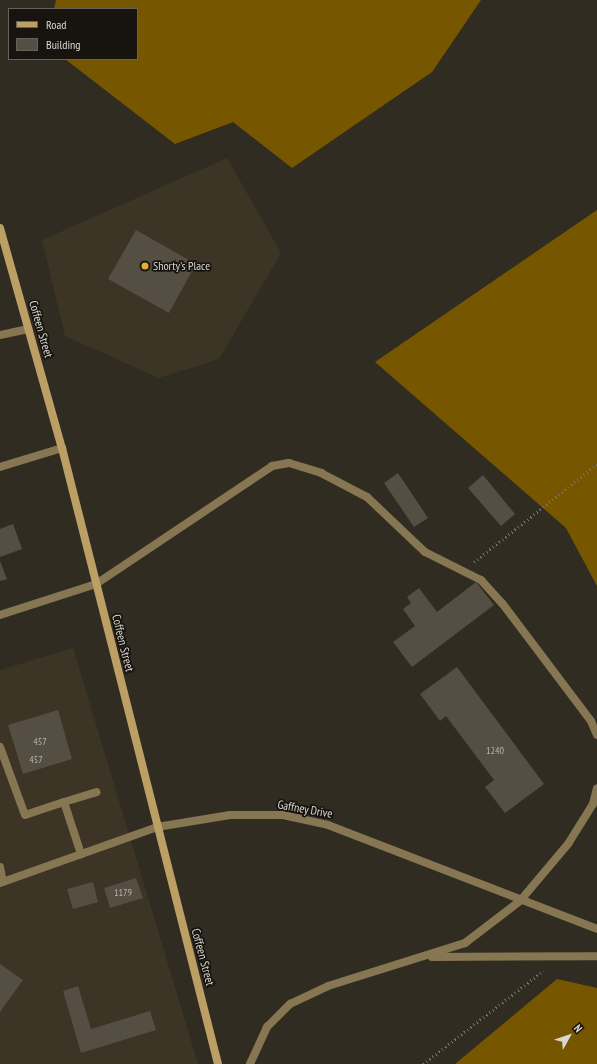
<!DOCTYPE html>
<html>
<head>
<meta charset="utf-8">
<style>
  body { margin:0 }
  #map { position:relative; width:597px; height:1064px; overflow:hidden; background:#312c21; font-family:"PT Sans Narrow",sans-serif }
  div>[style] { position:absolute }
  [style*='--x'] { left:calc(var(--x)*1px); top:calc(var(--y)*1px); width:calc(var(--w)*1px); rotate:calc(var(--a)*1deg) }
  .built>* { inset:0; background:#3c3424 }
  .forest>* { inset:0; background:#765700 }
  .building>* { inset:0; background:#544e43 }
  .path>* { height:2.5px; margin-top:-1.25px; transform-origin:0; background:repeating-linear-gradient(90deg,#79756c 0 1px,transparent 0 4px) }
  .service>* { height:8px; margin:-4px; padding:0 4px; transform-origin:4px; border-radius:4px; background:#877652 }
  .minor>* { height:8px; margin:-4px; padding:0 4px; transform-origin:4px; border-radius:4px; background:#877652 }
  .secondary>* { height:8px; margin:-4px; padding:0 4px; transform-origin:4px; border-radius:4px; background:#bb9f65 }
  .dots>* { width:11px; height:11px; translate:-50% -50%; box-sizing:border-box; border:2px solid #171410; border-radius:50% }
  span { translate:-50% -50%; white-space:nowrap; text-align:center; line-height:1.15; -webkit-text-stroke:3.5px #171410; paint-order:stroke }
  .number-label { font-size:10px; color:#b8b5ad }
  .number-label span { -webkit-text-stroke-width:0 }
  .poi-label { font-size:12px; color:#dad7d0 }
  .left { translate:0 -50%; text-align:left }
  .street-label { font-size:12px; color:#dad7d0 }
  .legend { position:absolute; left:8px; top:8px; width:130px; height:52px; box-sizing:border-box; background:#171410; border:1px solid #65625d; margin:0; padding:5px 7px; list-style:none; font-size:12px; color:#dad7d0 }
  .legend li { display:flex; align-items:center; gap:8px; height:20px }
  .legend b { width:20px; border:1px solid #65625d }
  .north { position:absolute; left:549px; top:1016px; width:40px; height:40px; -webkit-text-stroke:3px #171410; paint-order:stroke; rotate:50deg; font-size:11px; font-weight:700; line-height:16px; text-align:center; color:#dad7d0 }
  .north::after { content:''; display:block; margin:auto; width:14px; height:18px; background:#dad7d0; clip-path:polygon(50% 0,100% 100%,50% 72%,0 100%) }
</style>
</head>
<body>
<div id="map">
  <div class="built">
    <div style="clip-path:polygon(227px 158px,281px 253px,219px 359px,159px 378px,65px 336px,42px 240px)"></div>
    <div style="clip-path:polygon(73px 648px,198px 1064px,0 1064px,0 670px)"></div>
  </div>
  <div class="forest">
    <div style="clip-path:polygon(56px 0,481px 0,432px 72px,292px 168px,233px 122px,175px 144px,65px 59px,137px 59px,137px 9px,54px 9px)"></div>
    <div style="clip-path:polygon(597px 210px,597px 586px,566px 528px,375px 362px)"></div>
    <div style="clip-path:polygon(557px 979px,597px 988px,597px 1064px,455px 1064px)"></div>
  </div>
  <div class="building">
    <div style="clip-path:polygon(136px 230px,196px 264px,169px 313px,108px 279px)"></div>
    <div style="clip-path:polygon(398px 473px,428px 518px,414px 527px,384px 483px)"></div>
    <div style="clip-path:polygon(483px 475px,515px 514px,501px 526px,468px 488px)"></div>
    <div style="clip-path:polygon(13px 524px,22px 549px,0 557px,0 529px)"></div>
    <div style="clip-path:polygon(0 561px,7px 579px,0 581px)"></div>
    <div style="clip-path:polygon(476px 582px,494px 605px,412px 667px,393px 642px,415px 626px,403px 609px,411px 603px,407px 597px,419px 588px,437px 612px)"></div>
    <div style="clip-path:polygon(457px 667px,544px 784px,505px 813px,485px 787px,494px 780px,446px 716px,440px 721px,420px 694px)"></div>
    <div style="clip-path:polygon(58px 710px,72px 759px,23px 774px,8px 725px)"></div>
    <div style="clip-path:polygon(136px 878px,143px 898px,110px 908px,104px 888px)"></div>
    <div style="clip-path:polygon(93px 882px,98px 902px,73px 909px,67px 889px)"></div>
    <div style="clip-path:polygon(0 964px,23px 980px,0 1012px)"></div>
    <div style="clip-path:polygon(78px 986px,91px 1029px,150px 1011px,156px 1030px,81px 1053px,63px 991px)"></div>
  </div>
  <div class="path">
    <div style="--x:474;--y:562;--w:157;--a:-38.5"></div>
    <div style="--x:423;--y:1064;--w:152;--a:-37.8"></div>
  </div>
  <div class="service">
    <div style="--x:0;--y:335;--w:29;--a:-12"></div>
    <div style="--x:0;--y:467;--w:65;--a:-17"></div>
    <div style="--x:0;--y:615;--w:101;--a:-17.9"></div>
    <div style="--x:96;--y:584;--w:212;--a:-33.8"></div>
    <div style="--x:272;--y:466;--w:17;--a:-10"></div>
    <div style="--x:289;--y:463;--w:34;--a:17"></div>
    <div style="--x:321;--y:473;--w:52;--a:27.6"></div>
    <div style="--x:367;--y:497;--w:80;--a:43.5"></div>
    <div style="--x:425;--y:552;--w:63;--a:26.6"></div>
    <div style="--x:481;--y:580;--w:31;--a:48"></div>
    <div style="--x:502;--y:603;--w:148;--a:53"></div>
    <div style="--x:591;--y:721;--w:15;--a:67"></div>
    <div style="--x:0;--y:747;--w:72;--a:69.8"></div>
    <div style="--x:25;--y:815;--w:41;--a:-18.4"></div>
    <div style="--x:64;--y:802;--w:55;--a:71.9"></div>
    <div style="--x:64;--y:802;--w:34;--a:-17"></div>
    <div style="--x:0;--y:867;--w:15;--a:79"></div>
    <div style="--x:520;--y:901;--w:75;--a:-49.9"></div>
    <div style="--x:568;--y:844;--w:47;--a:-58"></div>
    <div style="--x:593;--y:804;--w:16;--a:-76"></div>
  </div>
  <div class="minor">
    <div style="--x:0;--y:883;--w:167;--a:-19.6"></div>
    <div style="--x:157;--y:827;--w:74;--a:-9.3"></div>
    <div style="--x:230;--y:815;--w:53;--a:0"></div>
    <div style="--x:283;--y:815;--w:46;--a:12.5"></div>
    <div style="--x:328;--y:825;--w:288;--a:21.1"></div>
    <div style="--x:432;--y:957;--w:165;--a:-0.3"></div>
    <div style="--x:250;--y:1064;--w:41;--a:-65.3"></div>
    <div style="--x:267;--y:1027;--w:33;--a:-45"></div>
    <div style="--x:290;--y:1004;--w:42;--a:-25.3"></div>
    <div style="--x:328;--y:986;--w:144;--a:-17.4"></div>
    <div style="--x:465;--y:943;--w:69;--a:-37.4"></div>
  </div>
  <div class="secondary">
    <div style="--x:0;--y:228;--w:229;--a:74.3"></div>
    <div style="--x:62;--y:448;--w:635;--a:75.79"></div>
  </div>
  <div class="dots">
    <div style="left:145px;top:266px;background:#e2af34"></div>
  </div>
  <div class="number-label">
    <span style="left:40px;top:742px">457</span>
    <span style="left:495px;top:751px">1240</span>
    <span style="left:36px;top:760px">457</span>
    <span style="left:123px;top:893px">1179</span>
  </div>
  <div class="poi-label">
    <span class="left" style="left:153px;top:266px">Shorty's Place</span>
  </div>
  <div class="street-label">
    <span style="left:41px;top:329px;rotate:74deg">Coffeen Street</span>
    <span style="left:123px;top:643px;rotate:76deg">Coffeen Street</span>
    <span style="left:305px;top:809px;rotate:10deg">Gaffney Drive</span>
    <span style="left:203px;top:957px;rotate:75deg">Coffeen Street</span>
  </div>
  <ul class="legend">
  <li><b style="height:5px;background:#bb9f65"></b>Road</li>
  <li><b style="height:11px;background:#544e43"></b>Building</li>
  </ul>
  <div class="north">N</div>
</div>
</body>
</html>
